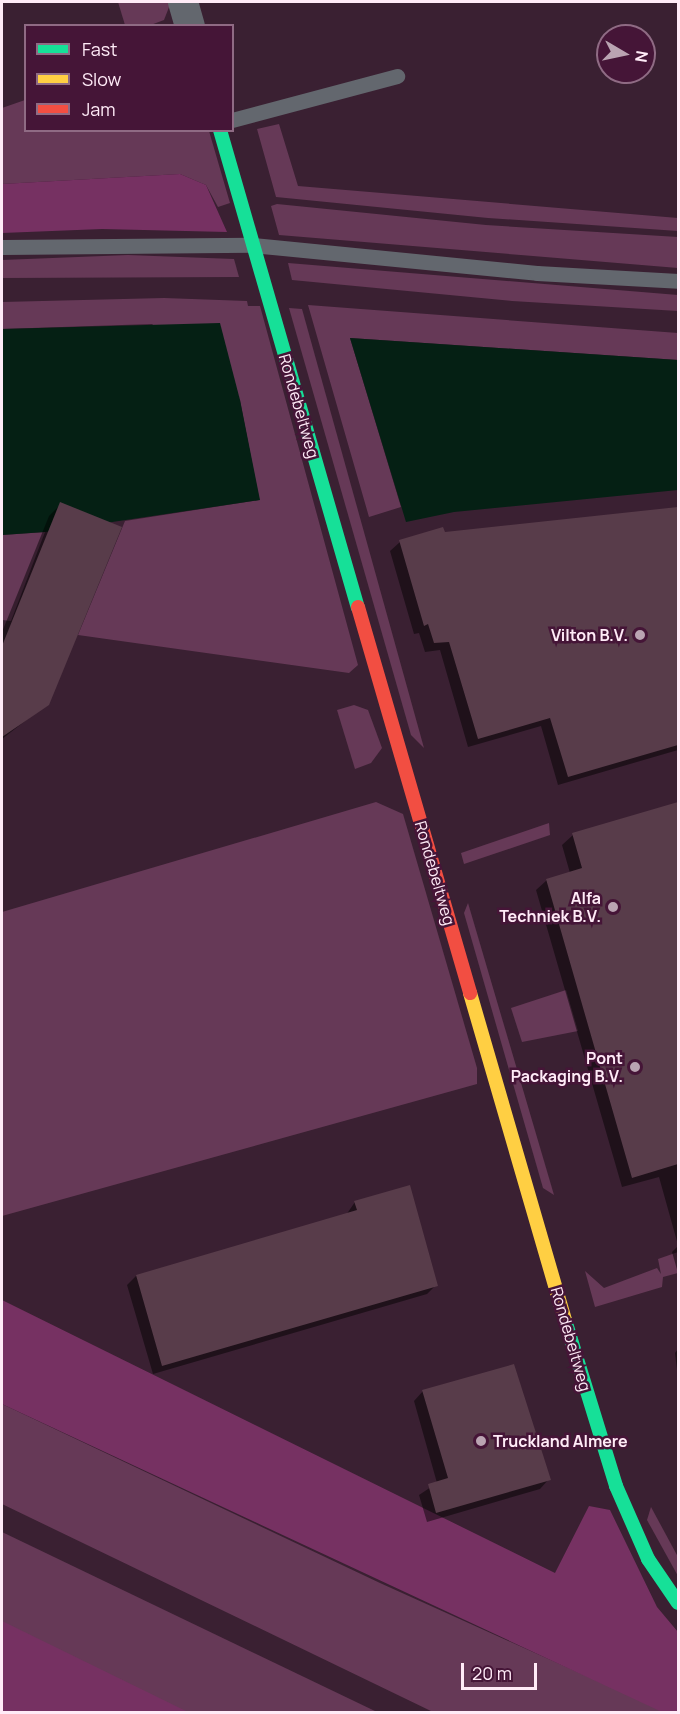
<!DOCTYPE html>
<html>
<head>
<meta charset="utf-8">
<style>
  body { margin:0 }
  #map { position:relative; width:680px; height:1714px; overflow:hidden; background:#3a2032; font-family:Manrope,sans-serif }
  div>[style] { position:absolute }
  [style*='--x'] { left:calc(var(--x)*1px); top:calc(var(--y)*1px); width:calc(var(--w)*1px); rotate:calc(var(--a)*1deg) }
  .green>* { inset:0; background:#663957 }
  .forest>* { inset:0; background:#763162 }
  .water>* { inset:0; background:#052014 }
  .shadow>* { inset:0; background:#0007 }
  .building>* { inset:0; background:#583c4a }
  .lane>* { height:15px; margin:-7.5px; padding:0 7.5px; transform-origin:7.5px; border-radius:7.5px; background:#63676e }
  .street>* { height:30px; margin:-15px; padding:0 15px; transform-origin:15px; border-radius:15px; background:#63676e }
  .fast>* { height:14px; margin:-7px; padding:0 7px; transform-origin:7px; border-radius:7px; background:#16e098 }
  .slow>* { height:14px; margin:-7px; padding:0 7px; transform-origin:7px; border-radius:7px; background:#ffcf43 }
  .jam>* { height:14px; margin:-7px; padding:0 7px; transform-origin:7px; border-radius:7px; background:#f24e42 }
  .dots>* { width:16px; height:16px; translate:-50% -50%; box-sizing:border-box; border:3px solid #451537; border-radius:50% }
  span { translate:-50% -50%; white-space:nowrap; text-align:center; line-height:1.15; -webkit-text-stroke:5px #451537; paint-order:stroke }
  .street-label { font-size:16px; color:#ffebf7 }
  .poi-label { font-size:16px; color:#ffebf7; font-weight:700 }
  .right { translate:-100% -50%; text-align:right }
  .left { translate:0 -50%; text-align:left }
  .frame { position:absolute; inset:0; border:3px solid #ffebf7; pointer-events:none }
  .legend { position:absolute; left:24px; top:24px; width:210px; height:108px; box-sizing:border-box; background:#451537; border:2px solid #8f6b84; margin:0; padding:8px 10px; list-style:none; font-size:18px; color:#ffebf7 }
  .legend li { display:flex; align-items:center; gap:12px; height:30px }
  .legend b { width:30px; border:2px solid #8f6b84 }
  .north { position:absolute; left:596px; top:24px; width:60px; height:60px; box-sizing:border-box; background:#451537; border:2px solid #8f6b84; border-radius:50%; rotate:99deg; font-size:16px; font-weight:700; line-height:24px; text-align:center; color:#ffebf7 }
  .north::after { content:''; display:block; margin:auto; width:21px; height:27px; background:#baa4b2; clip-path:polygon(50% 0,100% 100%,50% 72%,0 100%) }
  .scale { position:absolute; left:461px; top:1663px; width:76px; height:27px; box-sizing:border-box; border:3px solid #ffebf7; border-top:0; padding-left:8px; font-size:18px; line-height:21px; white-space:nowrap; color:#ffebf7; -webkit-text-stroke:4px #451537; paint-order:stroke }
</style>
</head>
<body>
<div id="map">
  <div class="green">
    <div style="clip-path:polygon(118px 2px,171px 2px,164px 20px,148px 26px,125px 25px)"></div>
    <div style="clip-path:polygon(25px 100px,26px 130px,209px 131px,230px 203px,218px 207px,206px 185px,180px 174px,2px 184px,2px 108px)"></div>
    <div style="clip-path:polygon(279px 124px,298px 186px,678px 218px,678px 231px,488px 218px,276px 197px,257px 129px)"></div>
    <div style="clip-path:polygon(277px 204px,486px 225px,678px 237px,678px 268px,279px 235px,271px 206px)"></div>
    <div style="clip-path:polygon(128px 255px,234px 259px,239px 277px,2px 278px,2px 260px)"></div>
    <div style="clip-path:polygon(288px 263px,678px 295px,678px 311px,512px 301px,292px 280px)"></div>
    <div style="clip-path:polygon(164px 298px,247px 301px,248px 306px,260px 306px,358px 665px,349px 673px,78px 635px,125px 521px,259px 500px,240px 400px,152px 324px,2px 329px,2px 302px)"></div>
    <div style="clip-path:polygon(308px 305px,678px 333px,678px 360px,350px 338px,401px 507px,369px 517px)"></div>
    <div style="clip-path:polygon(289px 308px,302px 309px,424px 748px,411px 735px)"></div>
    <div style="clip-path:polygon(45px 532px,11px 621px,2px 620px,2px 535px)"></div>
    <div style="clip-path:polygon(354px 705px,368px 710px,382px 748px,371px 763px,355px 769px,337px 710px)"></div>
    <div style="clip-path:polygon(376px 802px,403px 814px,477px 1068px,477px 1084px,2px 1216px,2px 912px)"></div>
    <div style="clip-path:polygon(549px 823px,550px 835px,464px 864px,461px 853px)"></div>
    <div style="clip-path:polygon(468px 903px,554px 1195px,543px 1188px,464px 913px)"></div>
    <div style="clip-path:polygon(566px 990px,578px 1031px,522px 1042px,511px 1008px)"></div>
    <div style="clip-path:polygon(678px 1252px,678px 1273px,663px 1277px,662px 1287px,595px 1307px,585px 1271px,604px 1288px,657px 1268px,661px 1274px,658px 1259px)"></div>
    <div style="clip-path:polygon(2px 1404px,380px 1583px,666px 1712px,433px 1712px,2px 1504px)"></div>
    <div style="clip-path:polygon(651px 1507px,678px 1557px,678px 1576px,647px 1520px)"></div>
    <div style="clip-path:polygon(2px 1532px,377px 1712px,2px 1712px)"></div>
  </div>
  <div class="forest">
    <div style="clip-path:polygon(180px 174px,206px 185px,227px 232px,102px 229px,2px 233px,2px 184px)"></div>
    <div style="clip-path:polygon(2px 1300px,555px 1573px,589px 1506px,610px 1510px,657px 1607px,678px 1632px,678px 1712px,662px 1712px,2px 1404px)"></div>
    <div style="clip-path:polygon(2px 1621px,188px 1712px,2px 1712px)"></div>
  </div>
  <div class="water">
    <div style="clip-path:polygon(220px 323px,240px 400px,260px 500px,45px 532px,2px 535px,2px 329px)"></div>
    <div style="clip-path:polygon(350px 338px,678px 360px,678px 490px,454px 512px,406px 522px)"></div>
  </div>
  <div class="shadow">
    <div style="clip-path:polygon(61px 504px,47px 704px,2px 739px,2px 632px,49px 516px)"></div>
    <div style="clip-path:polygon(678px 508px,678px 750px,558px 785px,541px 726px,468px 747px,440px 650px,425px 652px,419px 633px,414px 634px,390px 551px,400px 542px,444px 534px)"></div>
    <div style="clip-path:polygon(678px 804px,678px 1245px,659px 1177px,622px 1187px,536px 890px,547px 880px,570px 873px,562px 845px,573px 835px)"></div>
    <div style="clip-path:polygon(355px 1202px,436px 1285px,427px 1294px,153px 1374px,127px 1285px,136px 1276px,346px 1215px)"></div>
    <div style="clip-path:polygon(678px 1246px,678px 1273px,672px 1252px)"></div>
    <div style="clip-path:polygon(678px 1349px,678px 1378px,675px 1353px)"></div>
    <div style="clip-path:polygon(423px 1391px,549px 1479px,540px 1489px,427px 1522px,419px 1495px,437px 1483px,414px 1401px)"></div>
  </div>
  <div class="building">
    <div style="clip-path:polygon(60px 502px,122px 527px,49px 705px,2px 737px,2px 646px)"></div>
    <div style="clip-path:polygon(678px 507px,678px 745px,568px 777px,550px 718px,478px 739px,449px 642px,434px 643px,428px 624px,424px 626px,399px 540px,443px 527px,445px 532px)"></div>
    <div style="clip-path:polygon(678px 802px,678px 1164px,632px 1178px,546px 879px,582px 868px,572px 833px)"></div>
    <div style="clip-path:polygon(410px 1185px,438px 1286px,162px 1366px,136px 1275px,357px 1210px,354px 1201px)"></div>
    <div style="clip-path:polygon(514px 1364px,551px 1480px,436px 1513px,428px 1484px,448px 1478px,422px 1390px)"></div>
  </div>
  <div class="lane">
    <div style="--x:232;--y:120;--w:171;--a:-14.9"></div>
    <div style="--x:2;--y:247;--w:250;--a:-0.5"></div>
    <div style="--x:252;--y:245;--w:286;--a:5.6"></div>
    <div style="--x:537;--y:273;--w:141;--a:3.2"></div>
  </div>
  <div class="street">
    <div style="--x:183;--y:2;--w:25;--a:74"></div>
  </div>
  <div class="fast">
    <div style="--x:220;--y:130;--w:497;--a:73.9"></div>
    <div style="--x:565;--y:1320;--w:174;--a:72.9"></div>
    <div style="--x:616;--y:1486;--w:80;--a:66.3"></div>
    <div style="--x:648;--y:1559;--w:53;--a:55.7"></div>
  </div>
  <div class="slow">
    <div style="--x:470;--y:993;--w:341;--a:73.8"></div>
  </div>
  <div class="jam">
    <div style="--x:358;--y:607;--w:402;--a:73.8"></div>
  </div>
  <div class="dots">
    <div style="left:640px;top:635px;background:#baa4b2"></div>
    <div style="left:613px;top:907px;background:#baa4b2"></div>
    <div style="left:635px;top:1067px;background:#baa4b2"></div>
    <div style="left:481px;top:1441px;background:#baa4b2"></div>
  </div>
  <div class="street-label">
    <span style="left:299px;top:406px;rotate:74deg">Rondebeltweg</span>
    <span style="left:435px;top:873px;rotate:74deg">Rondebeltweg</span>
    <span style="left:571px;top:1339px;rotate:74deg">Rondebeltweg</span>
  </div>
  <div class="poi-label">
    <span class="right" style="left:628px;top:635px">Vilton B.V.</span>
    <span class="right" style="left:601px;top:907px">Alfa<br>Techniek B.V.</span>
    <span class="right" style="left:623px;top:1067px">Pont<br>Packaging B.V.</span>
    <span class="left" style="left:493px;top:1441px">Truckland Almere</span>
  </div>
  <div class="frame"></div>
  <ul class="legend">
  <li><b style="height:8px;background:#16e098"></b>Fast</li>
  <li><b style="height:8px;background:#ffcf43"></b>Slow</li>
  <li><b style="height:8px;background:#f24e42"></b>Jam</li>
  </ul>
  <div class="north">N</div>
  <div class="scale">20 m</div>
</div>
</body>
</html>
